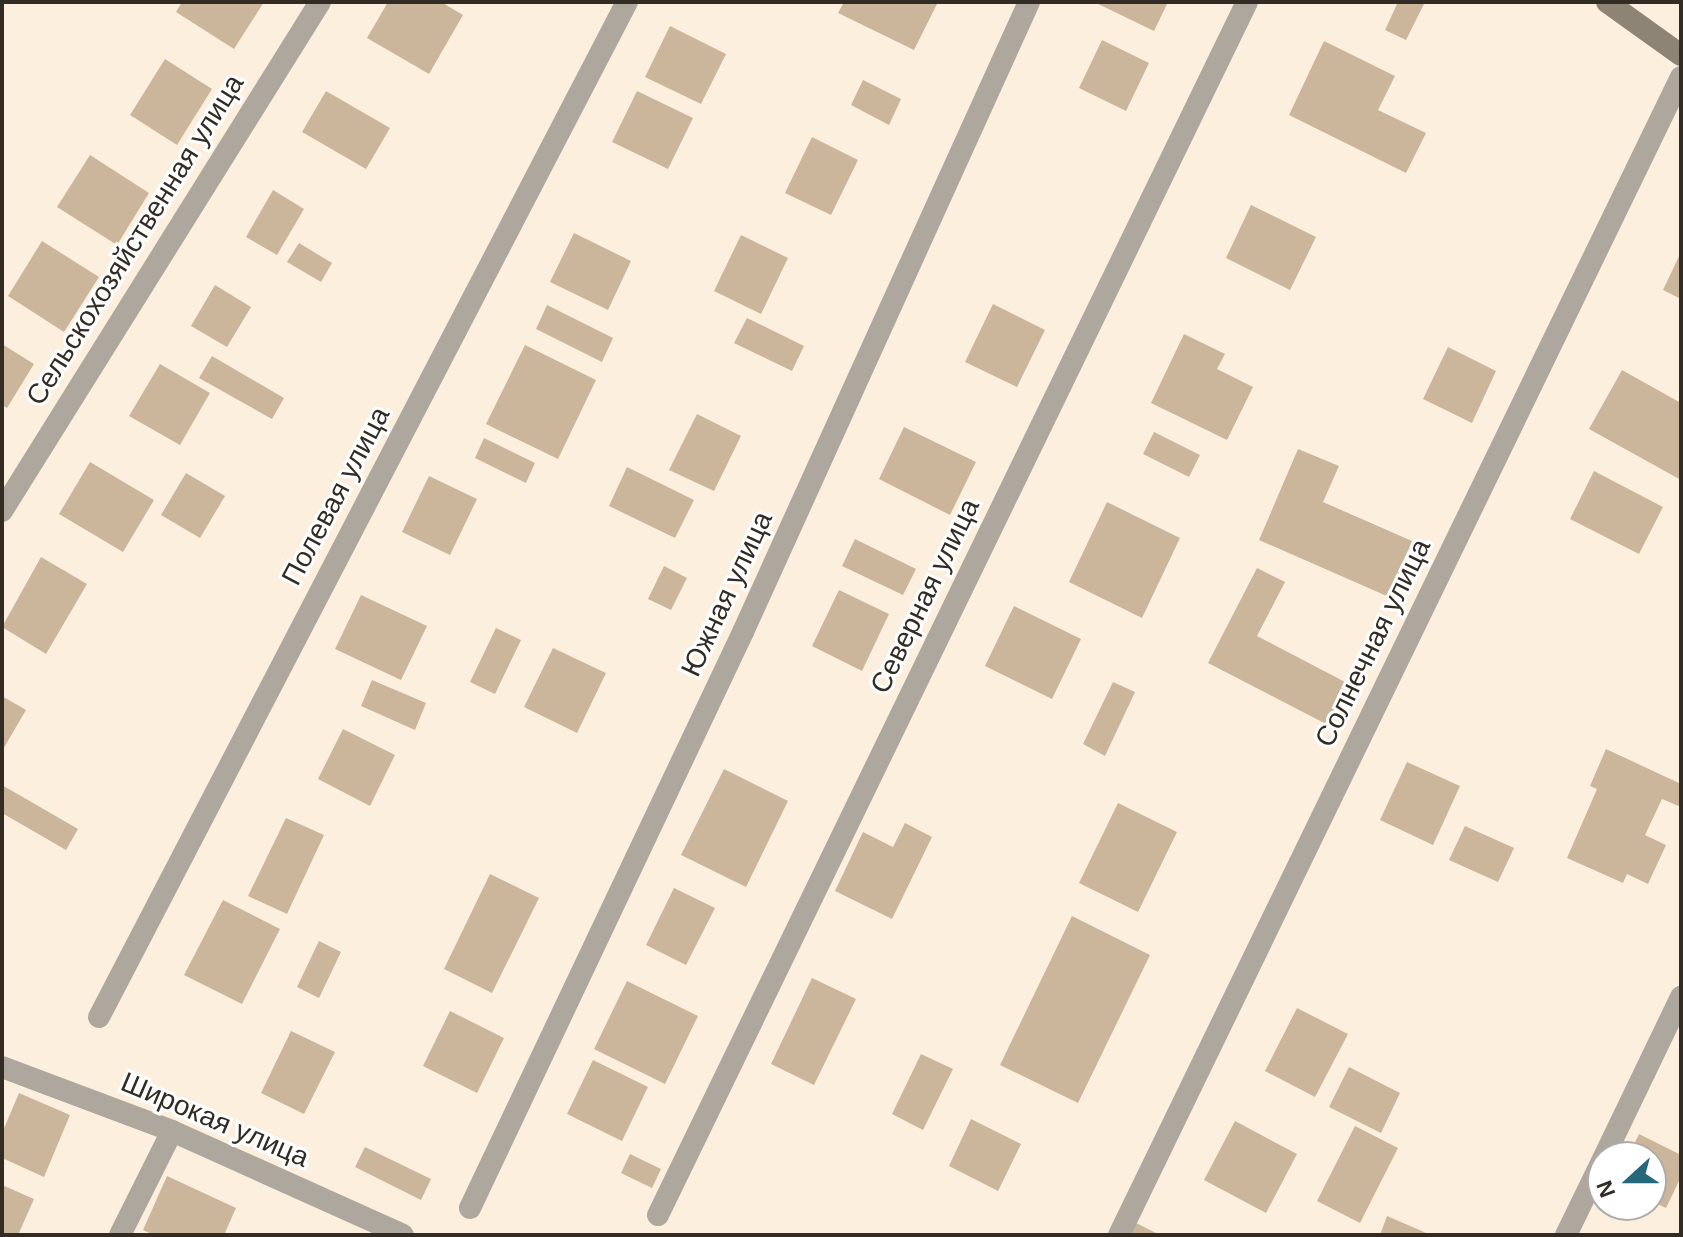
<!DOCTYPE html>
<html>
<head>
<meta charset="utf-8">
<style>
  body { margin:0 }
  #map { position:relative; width:1683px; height:1237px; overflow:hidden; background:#fdefde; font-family:Helvetica,sans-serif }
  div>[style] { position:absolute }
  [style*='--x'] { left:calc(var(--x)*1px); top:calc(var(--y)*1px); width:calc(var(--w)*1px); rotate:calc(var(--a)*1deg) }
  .building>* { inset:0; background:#cbb69b }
  .minor>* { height:22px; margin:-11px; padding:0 11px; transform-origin:11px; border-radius:11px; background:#aea79e }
  .secondary>* { height:22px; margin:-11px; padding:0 11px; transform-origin:11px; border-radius:11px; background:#8e8476 }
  span { translate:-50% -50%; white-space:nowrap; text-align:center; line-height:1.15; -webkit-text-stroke:6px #fff; paint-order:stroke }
  .street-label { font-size:28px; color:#322c24 }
  .frame { position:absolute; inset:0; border:4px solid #322c24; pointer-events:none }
  .north { position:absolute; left:1587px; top:1141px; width:80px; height:80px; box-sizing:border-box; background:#fff; border:2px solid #adaba7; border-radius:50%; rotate:249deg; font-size:22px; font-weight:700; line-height:32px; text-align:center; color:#322c24 }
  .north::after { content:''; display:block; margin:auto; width:28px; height:36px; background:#26687b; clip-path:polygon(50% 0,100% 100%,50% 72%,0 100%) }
</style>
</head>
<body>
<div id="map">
  <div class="building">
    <div style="clip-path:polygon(182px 2px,264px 2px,234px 49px,176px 12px)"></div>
    <div style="clip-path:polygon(388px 2px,441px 2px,463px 15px,429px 74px,367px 38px)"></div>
    <div style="clip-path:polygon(844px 2px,938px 2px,914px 50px,838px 13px)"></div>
    <div style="clip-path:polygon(1094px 2px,1168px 2px,1154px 31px)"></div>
    <div style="clip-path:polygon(1398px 2px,1425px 2px,1406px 40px,1385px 30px)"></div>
    <div style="clip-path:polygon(670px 26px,726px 54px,701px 104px,645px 77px)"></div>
    <div style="clip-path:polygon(1102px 40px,1149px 63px,1126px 111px,1079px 88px)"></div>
    <div style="clip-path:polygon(1324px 41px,1395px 76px,1378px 110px,1426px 133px,1406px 173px,1289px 115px)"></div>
    <div style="clip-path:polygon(165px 59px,212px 89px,177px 145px,130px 115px)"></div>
    <div style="clip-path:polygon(863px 80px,901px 99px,889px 125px,851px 105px)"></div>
    <div style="clip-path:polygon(326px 91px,390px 128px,366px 169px,302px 132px)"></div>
    <div style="clip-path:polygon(637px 91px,693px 118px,668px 169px,612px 142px)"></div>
    <div style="clip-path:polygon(812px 137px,858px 160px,831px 215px,785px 193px)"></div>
    <div style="clip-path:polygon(90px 155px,149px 193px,117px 245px,57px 207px)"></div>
    <div style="clip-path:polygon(273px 190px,304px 209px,277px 255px,246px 237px)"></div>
    <div style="clip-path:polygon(1251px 205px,1316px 237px,1290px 290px,1226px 258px)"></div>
    <div style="clip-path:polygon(574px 233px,631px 261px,608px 310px,550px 282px)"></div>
    <div style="clip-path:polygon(741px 235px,788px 258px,761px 314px,714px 291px)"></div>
    <div style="clip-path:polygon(42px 241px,99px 277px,64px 332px,8px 296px)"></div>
    <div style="clip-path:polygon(299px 243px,332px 263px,321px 282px,287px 262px)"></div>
    <div style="clip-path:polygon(1681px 252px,1681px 299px,1663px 290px)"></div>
    <div style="clip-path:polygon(215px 285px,251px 307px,227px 347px,191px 326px)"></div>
    <div style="clip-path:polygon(993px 304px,1045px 330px,1017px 387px,965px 362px)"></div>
    <div style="clip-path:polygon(547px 305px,613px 338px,602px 362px,536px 329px)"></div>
    <div style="clip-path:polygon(747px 318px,804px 346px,792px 371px,734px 343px)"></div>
    <div style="clip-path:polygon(1184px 334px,1225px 354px,1217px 369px,1253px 387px,1227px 440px,1151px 403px)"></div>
    <div style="clip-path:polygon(2px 344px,34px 364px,7px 408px,2px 405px)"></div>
    <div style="clip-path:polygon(525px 345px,596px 380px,558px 459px,486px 424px)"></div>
    <div style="clip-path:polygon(1448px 347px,1496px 371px,1472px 423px,1423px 399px)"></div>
    <div style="clip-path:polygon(212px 356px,284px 398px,272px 419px,199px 378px)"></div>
    <div style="clip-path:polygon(160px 364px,210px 393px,180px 445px,129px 416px)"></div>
    <div style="clip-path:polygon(1622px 370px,1681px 403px,1681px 480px,1589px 429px)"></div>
    <div style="clip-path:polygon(697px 414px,741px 436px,714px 491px,669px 470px)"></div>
    <div style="clip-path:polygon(904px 427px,976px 462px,950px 515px,879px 479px)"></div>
    <div style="clip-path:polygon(1154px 432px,1200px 455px,1189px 477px,1143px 454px)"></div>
    <div style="clip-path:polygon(484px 438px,535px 463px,526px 483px,475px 458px)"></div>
    <div style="clip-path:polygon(1298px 449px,1339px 466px,1323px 502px,1412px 541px,1389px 597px,1259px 540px)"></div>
    <div style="clip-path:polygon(90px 462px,154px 500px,123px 552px,59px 514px)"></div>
    <div style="clip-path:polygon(627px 467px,694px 500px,675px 538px,609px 506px)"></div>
    <div style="clip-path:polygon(1594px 471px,1663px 507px,1639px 554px,1570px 519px)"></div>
    <div style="clip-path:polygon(186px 473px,225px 496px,200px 538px,161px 515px)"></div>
    <div style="clip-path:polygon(429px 476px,477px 499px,450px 555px,402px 532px)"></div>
    <div style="clip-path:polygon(1107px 502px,1180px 538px,1142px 618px,1069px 582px)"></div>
    <div style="clip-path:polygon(855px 539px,916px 569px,903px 595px,842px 566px)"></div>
    <div style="clip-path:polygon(41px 557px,87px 584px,46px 654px,2px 627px)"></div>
    <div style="clip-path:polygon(664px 566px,687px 578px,671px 610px,648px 599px)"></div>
    <div style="clip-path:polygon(1257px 568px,1285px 582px,1257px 636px,1349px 684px,1328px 725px,1208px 663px)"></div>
    <div style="clip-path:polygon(839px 590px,889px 614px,862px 671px,812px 646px)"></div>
    <div style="clip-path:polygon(361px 595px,427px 626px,401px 680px,335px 649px)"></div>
    <div style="clip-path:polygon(1014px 606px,1081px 639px,1052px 699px,985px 666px)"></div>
    <div style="clip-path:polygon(496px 628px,521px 640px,495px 694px,470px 682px)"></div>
    <div style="clip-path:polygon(553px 648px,606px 673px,577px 733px,524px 707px)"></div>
    <div style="clip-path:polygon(372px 680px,426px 703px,415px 730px,361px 706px)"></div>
    <div style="clip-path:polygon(1113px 682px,1135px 692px,1105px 756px,1083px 744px)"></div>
    <div style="clip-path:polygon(2px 696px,26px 710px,2px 751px)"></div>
    <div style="clip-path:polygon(343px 729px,395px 755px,370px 806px,318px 779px)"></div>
    <div style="clip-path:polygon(1606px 749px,1681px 784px,1681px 807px,1662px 799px,1645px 835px,1666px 845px,1648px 884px,1627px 874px,1623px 883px,1567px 858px,1597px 789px,1590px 786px)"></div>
    <div style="clip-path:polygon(1407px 762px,1460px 786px,1433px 845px,1380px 820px)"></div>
    <div style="clip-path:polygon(724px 769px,788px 801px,746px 887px,681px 855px)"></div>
    <div style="clip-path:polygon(2px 785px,78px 829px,66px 850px,2px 813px)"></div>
    <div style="clip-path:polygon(1118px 803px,1177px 832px,1138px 912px,1079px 883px)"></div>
    <div style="clip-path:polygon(286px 818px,324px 835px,287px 914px,248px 896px)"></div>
    <div style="clip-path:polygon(905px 823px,932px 837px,892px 919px,835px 891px,863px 832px,893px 847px)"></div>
    <div style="clip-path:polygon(1465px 826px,1514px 848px,1498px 882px,1449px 860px)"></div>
    <div style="clip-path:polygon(490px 874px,539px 898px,492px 993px,444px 969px)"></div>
    <div style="clip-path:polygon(674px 888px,715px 908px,686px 965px,646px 945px)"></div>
    <div style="clip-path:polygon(223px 900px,280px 929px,242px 1004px,184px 975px)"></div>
    <div style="clip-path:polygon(1072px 916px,1150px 955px,1078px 1103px,1000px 1065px)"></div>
    <div style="clip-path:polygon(319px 941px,341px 952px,319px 998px,297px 987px)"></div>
    <div style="clip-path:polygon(812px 978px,856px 999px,814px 1085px,771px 1064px)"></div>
    <div style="clip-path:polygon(627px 981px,698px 1016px,665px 1084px,594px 1049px)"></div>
    <div style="clip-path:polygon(1297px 1008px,1348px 1034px,1315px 1097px,1265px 1071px)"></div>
    <div style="clip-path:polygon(450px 1011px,504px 1038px,477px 1093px,423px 1066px)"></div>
    <div style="clip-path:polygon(291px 1031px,335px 1052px,304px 1114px,261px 1093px)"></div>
    <div style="clip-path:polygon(921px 1054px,953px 1069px,923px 1130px,892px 1114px)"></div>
    <div style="clip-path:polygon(593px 1060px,648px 1087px,622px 1141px,567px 1114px)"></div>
    <div style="clip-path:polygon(1349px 1067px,1400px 1093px,1381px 1133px,1329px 1107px)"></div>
    <div style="clip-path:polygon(19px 1093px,70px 1115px,44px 1177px,2px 1158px,2px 1133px)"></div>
    <div style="clip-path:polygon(971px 1119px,1021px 1144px,998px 1191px,949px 1166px)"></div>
    <div style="clip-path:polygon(1235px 1121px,1297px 1154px,1266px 1213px,1204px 1180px)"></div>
    <div style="clip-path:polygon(1355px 1126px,1398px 1148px,1360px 1223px,1317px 1201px)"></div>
    <div style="clip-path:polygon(1639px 1134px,1681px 1155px,1681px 1177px,1666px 1208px,1651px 1201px,1651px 1157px,1628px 1157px)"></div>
    <div style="clip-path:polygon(365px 1147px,431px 1179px,421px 1200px,355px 1167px)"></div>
    <div style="clip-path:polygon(630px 1154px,661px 1169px,652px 1188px,621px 1173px)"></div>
    <div style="clip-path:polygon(167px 1176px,236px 1208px,224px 1235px,154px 1235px,143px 1230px)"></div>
    <div style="clip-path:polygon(2px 1185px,34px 1199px,18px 1235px,2px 1235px)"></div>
    <div style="clip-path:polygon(1387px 1216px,1431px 1235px,1380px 1235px)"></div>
    <div style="clip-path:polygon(1136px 1223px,1160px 1235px,1130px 1235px)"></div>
  </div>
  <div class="minor">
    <div style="--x:2;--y:511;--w:600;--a:-58"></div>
    <div style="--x:99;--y:1017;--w:1144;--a:-62.52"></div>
    <div style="--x:2;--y:1067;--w:182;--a:20.6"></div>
    <div style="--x:172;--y:1131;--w:253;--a:24.2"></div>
    <div style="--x:1604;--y:1157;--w:178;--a:-64.3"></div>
    <div style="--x:470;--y:1208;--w:637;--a:-64.64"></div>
    <div style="--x:743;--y:632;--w:692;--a:-65.58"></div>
    <div style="--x:658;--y:1215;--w:1348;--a:-64.1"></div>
    <div style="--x:120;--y:1235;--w:116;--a:-63.4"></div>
    <div style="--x:1119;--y:1235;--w:1287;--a:-64.11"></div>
    <div style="--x:1566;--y:1235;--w:85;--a:-64"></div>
  </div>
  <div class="secondary">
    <div style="--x:1607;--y:2;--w:91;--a:35.6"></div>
  </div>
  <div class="street-label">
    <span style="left:135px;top:240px;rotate:-58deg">Сельскохозяйственная улица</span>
    <span style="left:336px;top:496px;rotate:-62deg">Полевая улица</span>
    <span style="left:727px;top:594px;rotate:-65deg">Южная улица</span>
    <span style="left:925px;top:596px;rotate:-64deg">Северная улица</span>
    <span style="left:1373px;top:643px;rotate:-64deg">Солнечная улица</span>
    <span style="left:215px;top:1120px;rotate:23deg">Широкая улица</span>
  </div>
  <div class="frame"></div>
  <div class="north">N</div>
</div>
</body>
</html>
